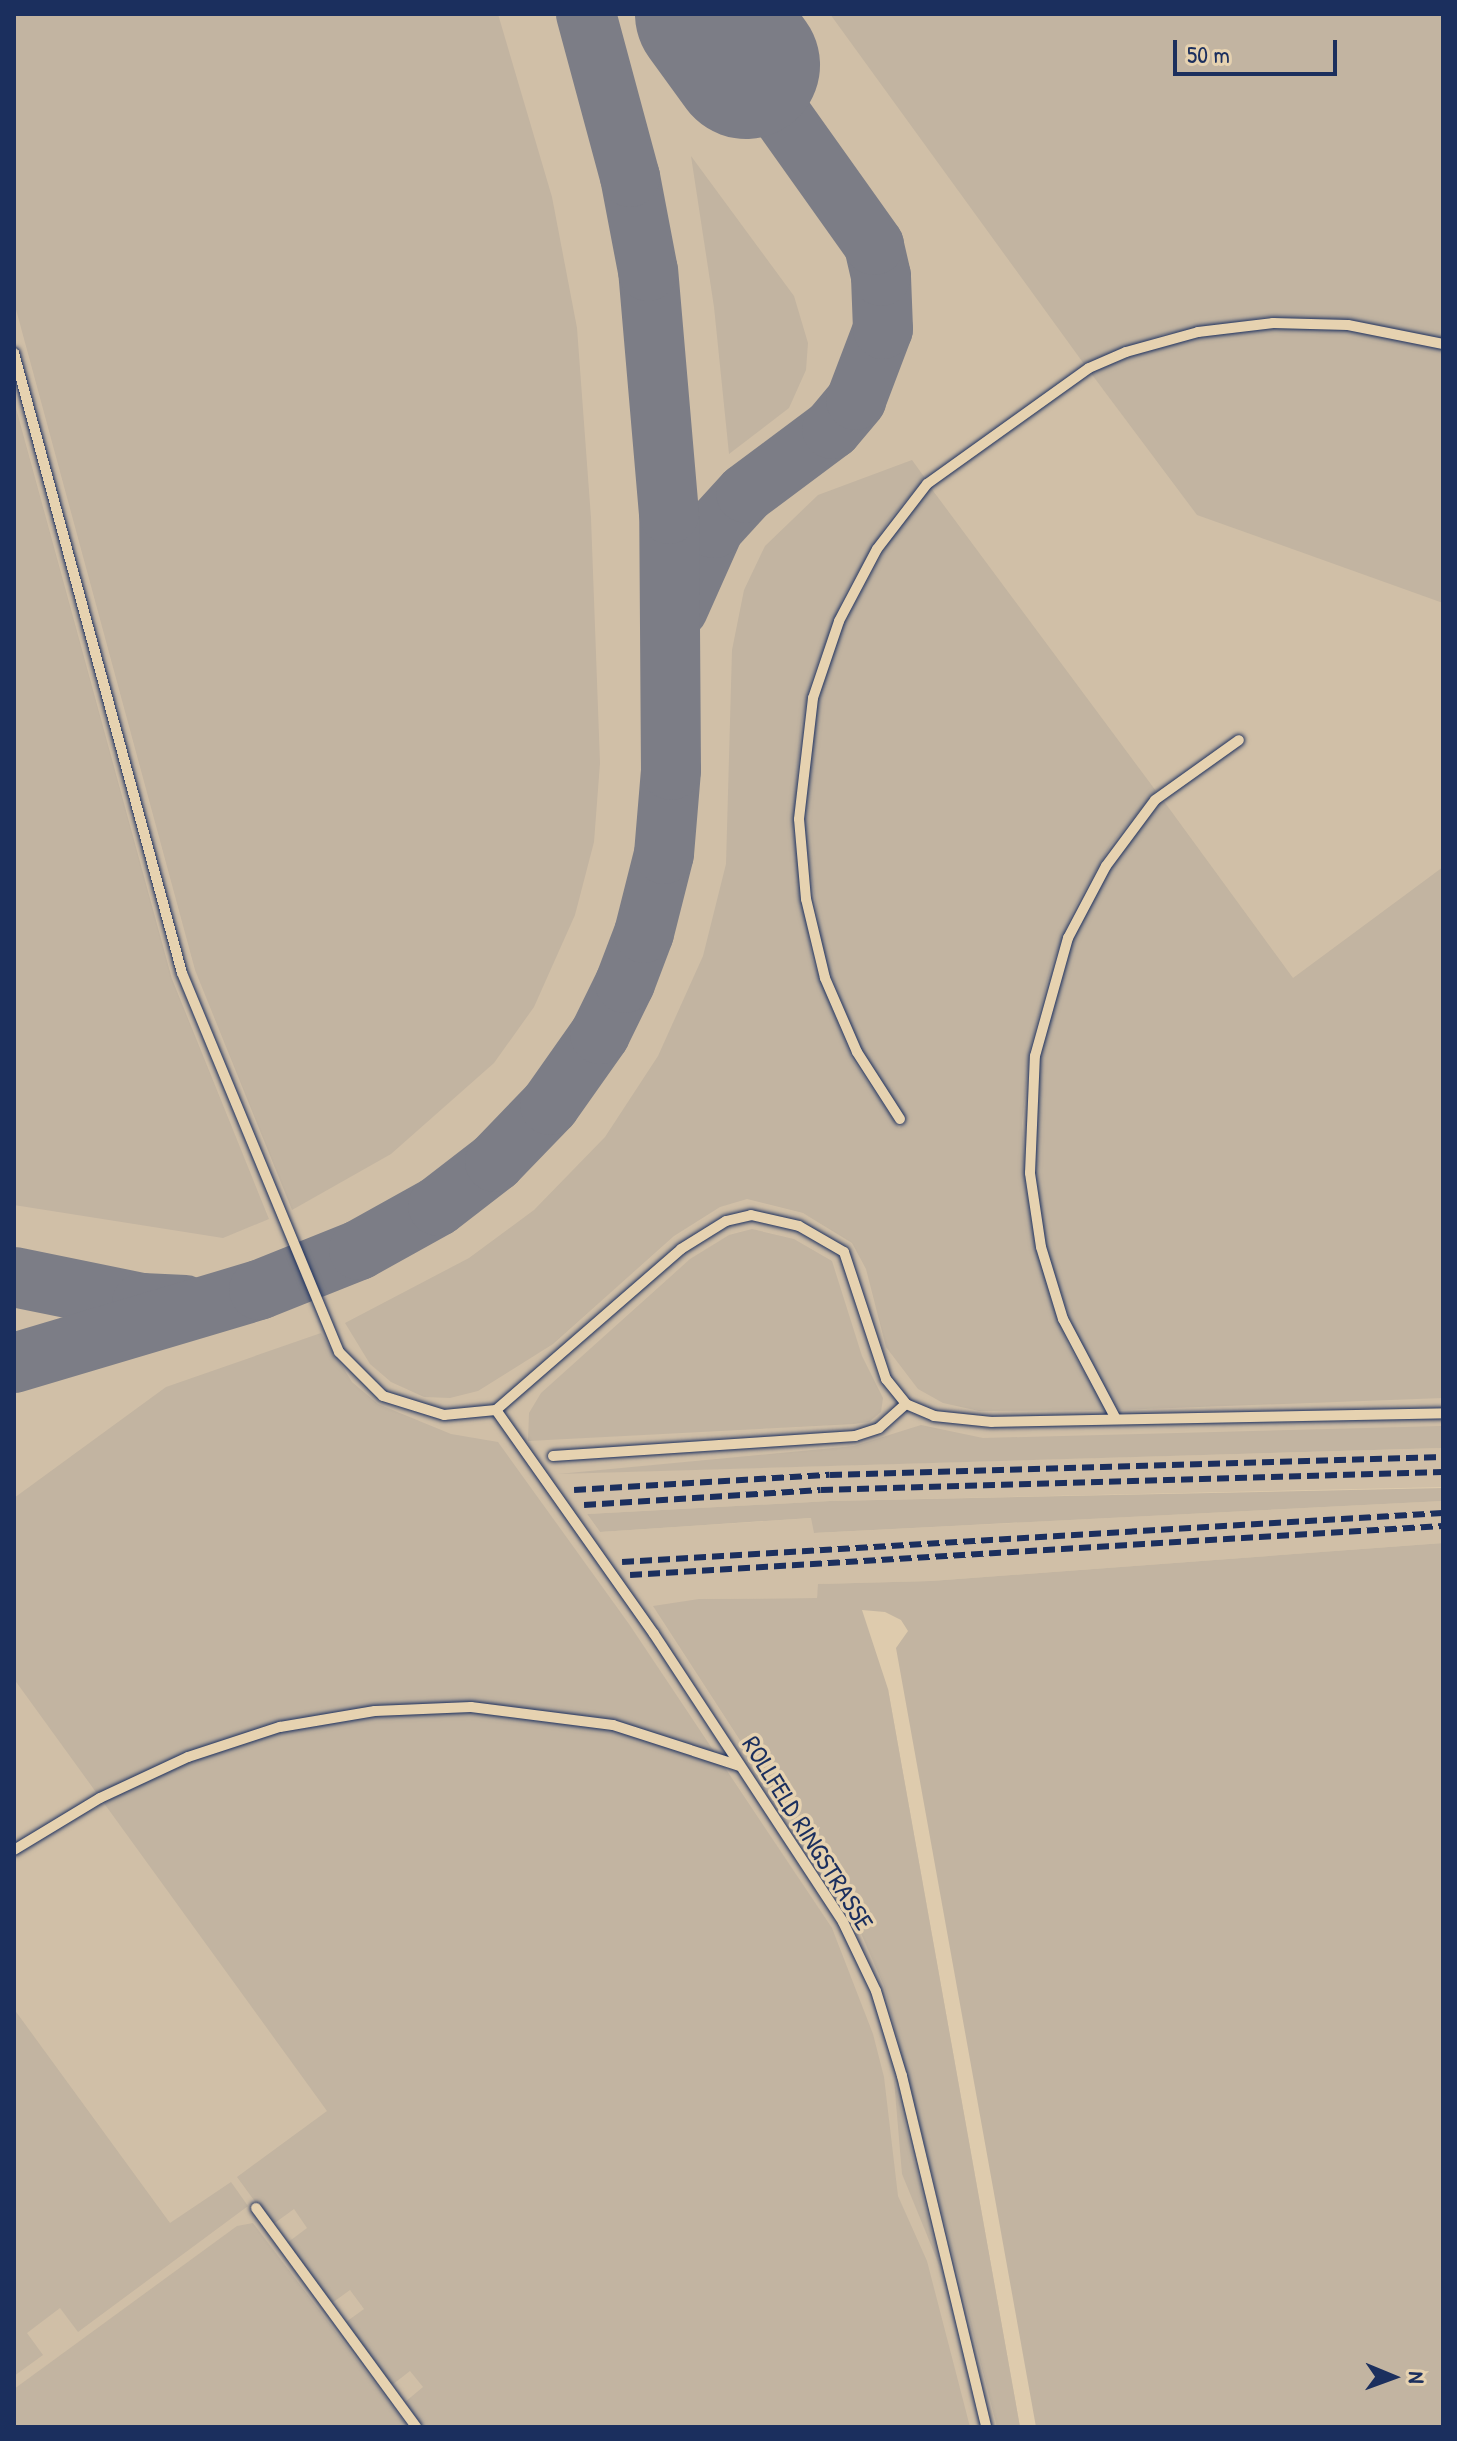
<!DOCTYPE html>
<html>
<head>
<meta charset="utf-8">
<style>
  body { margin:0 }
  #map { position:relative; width:1457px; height:2441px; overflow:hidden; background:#decbad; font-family:"Patrick Hand",sans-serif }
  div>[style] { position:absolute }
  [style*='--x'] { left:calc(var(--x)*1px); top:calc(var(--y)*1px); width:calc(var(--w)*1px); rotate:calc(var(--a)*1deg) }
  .built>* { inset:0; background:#d0bfa7 }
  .green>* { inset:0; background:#c2b4a1 }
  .taxiway>* { height:60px; margin:-30px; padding:0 30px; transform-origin:30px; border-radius:30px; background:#7c7d86 }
  .runway>* { height:148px; margin:-74px; padding:0 74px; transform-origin:74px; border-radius:74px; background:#7c7d86 }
  .roads { filter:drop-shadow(0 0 2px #1b2f5e) drop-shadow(0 0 2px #1b2f5e) }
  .service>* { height:10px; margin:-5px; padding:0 5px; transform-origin:5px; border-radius:5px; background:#e6d2b0 }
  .rail>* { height:6px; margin-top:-3px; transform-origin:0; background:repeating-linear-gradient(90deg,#1b2f5e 0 12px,transparent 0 18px) }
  span { translate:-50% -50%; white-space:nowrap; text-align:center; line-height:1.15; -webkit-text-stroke:7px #e6d2b0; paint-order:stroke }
  .street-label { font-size:26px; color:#1b2f5e }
  .frame { position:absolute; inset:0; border:16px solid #1b2f5e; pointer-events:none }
  .north { position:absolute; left:1353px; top:2337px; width:80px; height:80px; -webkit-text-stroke:6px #e6d2b0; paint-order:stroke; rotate:91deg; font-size:22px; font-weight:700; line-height:32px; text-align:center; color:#1b2f5e }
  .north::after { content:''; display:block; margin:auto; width:28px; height:36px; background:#1b2f5e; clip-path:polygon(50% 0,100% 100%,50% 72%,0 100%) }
  .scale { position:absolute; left:1173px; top:40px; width:164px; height:36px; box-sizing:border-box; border:4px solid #1b2f5e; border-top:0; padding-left:10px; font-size:24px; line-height:28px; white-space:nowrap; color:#1b2f5e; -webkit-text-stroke:6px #e6d2b0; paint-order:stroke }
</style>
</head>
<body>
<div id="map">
  <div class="built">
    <div style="clip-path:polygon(14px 14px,1443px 14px,1443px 1431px,577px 1473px,1443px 1448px,1443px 1487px,830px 1501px,587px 1514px,600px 1532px,812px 1518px,815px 1533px,1443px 1501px,1443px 1543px,931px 1581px,819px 1584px,817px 1598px,699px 1599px,888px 1689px,1020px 2427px,14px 2427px)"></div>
  </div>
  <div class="green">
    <div style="clip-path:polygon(14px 14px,498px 14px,552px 197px,577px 328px,591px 518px,600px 763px,594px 842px,575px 915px,534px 1007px,494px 1063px,391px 1154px,292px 1210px,195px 970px,14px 302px)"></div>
    <div style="clip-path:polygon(830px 14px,1443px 14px,1443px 339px,1353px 320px,1266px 317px,1164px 334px,1084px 364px)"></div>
    <div style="clip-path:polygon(691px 156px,794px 296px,808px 343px,806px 370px,789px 408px,729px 454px,714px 307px)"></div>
    <div style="clip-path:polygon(1266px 326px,1351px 328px,1443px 347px,1443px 603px,1197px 515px,1090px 372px,1167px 343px)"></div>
    <div style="clip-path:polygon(14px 401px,172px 979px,269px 1219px,223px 1238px,14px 1205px)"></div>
    <div style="clip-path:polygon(912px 460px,925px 478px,889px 520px,844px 595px,812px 678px,801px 725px,793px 830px,812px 959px,852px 1059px,899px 1128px,906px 1121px,862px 1053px,823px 954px,804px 826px,805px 776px,811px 727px,836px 639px,897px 526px,931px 488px,1156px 791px,1110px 846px,1074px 909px,1051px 967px,1030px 1049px,1022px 1123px,1026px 1190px,1051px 1300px,1068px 1345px,1106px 1410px,979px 1411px,943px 1403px,918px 1389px,886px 1347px,866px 1269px,852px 1243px,803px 1213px,747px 1199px,720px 1207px,674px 1236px,553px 1344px,478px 1391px,450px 1398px,424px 1397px,391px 1382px,370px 1364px,345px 1323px,469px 1258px,534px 1210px,605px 1137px,658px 1056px,703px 956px,726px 864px,732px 650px,744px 590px,765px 546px,818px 495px)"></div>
    <div style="clip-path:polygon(1163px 800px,1293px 978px,1443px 867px,1443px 1398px,1118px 1410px,1078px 1341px,1044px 1244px,1034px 1188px,1038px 1050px,1058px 970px,1082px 911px,1118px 852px)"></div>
    <div style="clip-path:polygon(752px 1229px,794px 1239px,832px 1261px,862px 1356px,883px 1398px,881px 1412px,869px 1422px,854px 1424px,528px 1441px,529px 1413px,541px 1393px,690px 1259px,729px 1235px)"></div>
    <div style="clip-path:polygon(321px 1333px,352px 1382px,378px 1404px,451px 1434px,498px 1442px,629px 1624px,832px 1928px,873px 2034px,884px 2077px,898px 2196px,927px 2261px,970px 2427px,423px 2427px,405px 2402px,423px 2387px,410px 2371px,392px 2385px,346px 2322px,364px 2309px,350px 2290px,332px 2303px,287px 2243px,307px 2228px,294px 2209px,272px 2225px,237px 2177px,327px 2111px,14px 1679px,14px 1498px,166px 1387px)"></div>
    <div style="clip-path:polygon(921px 1425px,983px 1438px,1443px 1426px,1443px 1448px,558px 1474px,854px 1446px)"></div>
    <div style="clip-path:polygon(1443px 1488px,1443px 1501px,814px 1533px,811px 1518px,600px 1532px,587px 1514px,830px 1501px)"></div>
    <div style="clip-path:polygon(1443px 1543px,1443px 2427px,1036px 2427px,896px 1648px,908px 1631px,901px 1620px,885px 1612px,862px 1610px,888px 1689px,1020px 2427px,997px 2427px,884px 1986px,852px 1913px,653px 1606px,699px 1599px,817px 1598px,818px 1584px,931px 1581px)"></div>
    <div style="clip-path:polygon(14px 2009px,170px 2223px,231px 2182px,248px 2206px,78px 2332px,60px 2308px,27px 2333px,43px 2355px,14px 2376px)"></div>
    <div style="clip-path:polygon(894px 2080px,919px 2180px,940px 2267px,902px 2174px)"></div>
    <div style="clip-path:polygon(253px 2223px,408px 2427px,14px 2427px,14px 2389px,237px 2226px)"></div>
  </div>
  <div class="taxiway">
    <div style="--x:678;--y:609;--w:89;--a:-66"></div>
    <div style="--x:714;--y:528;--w:47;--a:-47.6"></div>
    <div style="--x:746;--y:493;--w:107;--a:-36.7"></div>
    <div style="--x:832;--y:429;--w:38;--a:-50"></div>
    <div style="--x:856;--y:400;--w:76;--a:-69.2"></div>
    <div style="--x:883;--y:329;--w:53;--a:-92.2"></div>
    <div style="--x:881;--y:276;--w:32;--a:-103"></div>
    <div style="--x:874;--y:245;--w:221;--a:-125.4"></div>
    <div style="--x:14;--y:1277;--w:131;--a:11.5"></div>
    <div style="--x:142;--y:1303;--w:43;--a:2.7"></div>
    <div style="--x:14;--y:1363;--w:256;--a:-16.6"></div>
    <div style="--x:259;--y:1290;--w:108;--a:-21.8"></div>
    <div style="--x:359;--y:1250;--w:90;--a:-29.1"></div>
    <div style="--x:438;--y:1206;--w:72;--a:-37.7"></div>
    <div style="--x:495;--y:1162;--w:79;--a:-46"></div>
    <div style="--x:550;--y:1105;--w:87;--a:-54.8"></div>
    <div style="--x:600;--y:1034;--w:57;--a:-63.9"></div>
    <div style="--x:625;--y:983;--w:53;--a:-69.2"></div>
    <div style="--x:644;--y:933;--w:81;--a:-75.8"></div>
    <div style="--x:664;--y:854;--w:84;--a:-85.2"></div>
    <div style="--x:671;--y:770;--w:256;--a:-90.4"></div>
    <div style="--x:669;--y:514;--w:244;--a:-94.9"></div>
    <div style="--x:648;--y:271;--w:96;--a:-100.8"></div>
    <div style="--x:630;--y:177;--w:169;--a:-105.1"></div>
  </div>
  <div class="runway">
    <div style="--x:709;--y:14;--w:63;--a:54"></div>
  </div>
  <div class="roads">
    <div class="service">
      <div style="--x:14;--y:353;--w:642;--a:74.84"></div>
      <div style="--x:182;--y:973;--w:410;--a:67.5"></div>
      <div style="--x:339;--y:1352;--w:62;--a:45"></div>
      <div style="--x:383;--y:1396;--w:64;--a:17.3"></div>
      <div style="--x:444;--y:1415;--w:52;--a:-5.5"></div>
      <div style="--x:496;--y:1410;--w:245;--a:-41"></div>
      <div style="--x:681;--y:1249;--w:53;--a:-31.9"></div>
      <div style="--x:726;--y:1221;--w:26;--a:-13"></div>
      <div style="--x:751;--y:1215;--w:49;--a:12.9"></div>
      <div style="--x:799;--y:1226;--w:52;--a:30"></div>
      <div style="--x:844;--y:1252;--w:134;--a:71.7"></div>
      <div style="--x:886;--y:1379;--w:32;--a:51"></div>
      <div style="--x:906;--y:1404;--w:30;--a:23"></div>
      <div style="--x:934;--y:1416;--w:58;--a:5.9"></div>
      <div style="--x:992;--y:1422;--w:451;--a:-1.1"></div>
      <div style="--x:900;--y:1119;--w:80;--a:-122.7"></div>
      <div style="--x:857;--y:1052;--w:81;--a:-113.4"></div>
      <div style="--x:825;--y:978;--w:81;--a:-103.5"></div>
      <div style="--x:806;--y:899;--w:80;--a:-95"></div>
      <div style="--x:799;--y:819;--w:122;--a:-83.4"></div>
      <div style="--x:813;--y:698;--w:81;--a:-71.3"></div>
      <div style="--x:839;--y:621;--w:81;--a:-62.2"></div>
      <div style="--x:877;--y:549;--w:82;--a:-52.4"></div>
      <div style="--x:927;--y:484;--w:199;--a:-35.6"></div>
      <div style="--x:1089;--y:368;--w:40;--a:-23.4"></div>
      <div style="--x:1126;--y:352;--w:75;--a:-15.5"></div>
      <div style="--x:1198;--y:332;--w:76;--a:-6.8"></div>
      <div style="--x:1273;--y:323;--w:75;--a:1.5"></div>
      <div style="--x:1348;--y:325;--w:97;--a:11.3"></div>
      <div style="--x:496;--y:1410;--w:274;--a:54.8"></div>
      <div style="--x:654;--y:1634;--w:344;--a:56.7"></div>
      <div style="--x:843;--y:1922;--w:76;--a:64.4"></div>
      <div style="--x:876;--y:1991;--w:89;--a:73"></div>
      <div style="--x:902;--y:2076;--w:361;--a:76.5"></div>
      <div style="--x:1116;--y:1419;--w:113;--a:-117.9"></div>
      <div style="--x:1063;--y:1319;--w:75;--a:-107"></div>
      <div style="--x:1041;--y:1247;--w:75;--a:-98.5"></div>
      <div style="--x:1030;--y:1173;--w:117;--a:-87.6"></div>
      <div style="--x:1035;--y:1056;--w:123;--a:-74.4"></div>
      <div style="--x:1068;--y:938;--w:81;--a:-62.2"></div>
      <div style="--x:1106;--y:866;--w:82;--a:-53.4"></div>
      <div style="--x:1155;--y:800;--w:103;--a:-35.5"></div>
      <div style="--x:553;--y:1456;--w:303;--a:-3.8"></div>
      <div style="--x:855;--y:1436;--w:25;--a:-18"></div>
      <div style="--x:879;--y:1428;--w:36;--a:-42"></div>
      <div style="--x:14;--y:1850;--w:100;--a:-31.2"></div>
      <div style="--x:100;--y:1798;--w:97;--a:-25"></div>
      <div style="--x:188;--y:1757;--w:97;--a:-18.1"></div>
      <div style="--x:280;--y:1727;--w:96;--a:-9.6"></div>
      <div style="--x:375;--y:1711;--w:96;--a:-2.4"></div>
      <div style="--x:471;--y:1707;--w:143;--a:7.2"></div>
      <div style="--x:613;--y:1725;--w:133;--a:17.9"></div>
      <div style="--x:256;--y:2208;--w:271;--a:53.8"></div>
    </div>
  </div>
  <div class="rail">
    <div style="--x:574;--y:1490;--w:256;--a:-3.4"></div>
    <div style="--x:830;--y:1475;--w:613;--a:-1.68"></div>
    <div style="--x:584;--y:1505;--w:237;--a:-3.6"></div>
    <div style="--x:821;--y:1490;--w:622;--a:-1.66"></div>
    <div style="--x:622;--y:1562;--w:822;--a:-3.42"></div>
    <div style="--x:630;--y:1575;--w:814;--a:-3.45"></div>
  </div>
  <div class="street-label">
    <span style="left:808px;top:1833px;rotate:58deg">ROLLFELD RINGSTRASSE</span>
  </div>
  <div class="frame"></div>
  <div class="north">N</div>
  <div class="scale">50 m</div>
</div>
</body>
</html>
